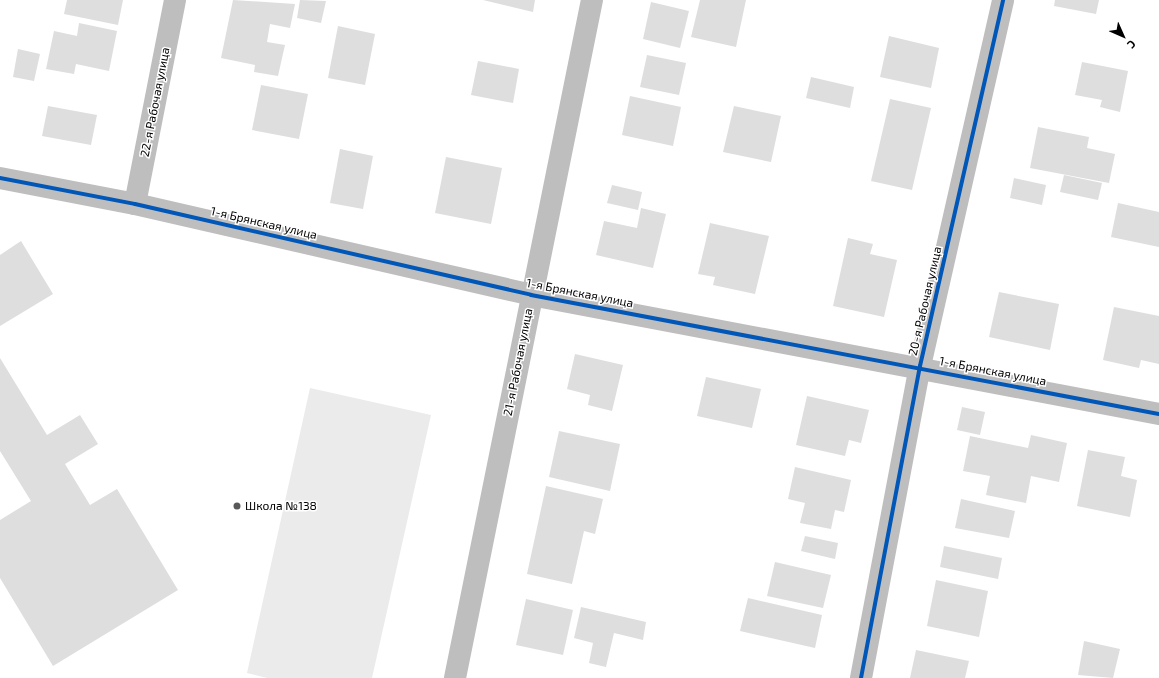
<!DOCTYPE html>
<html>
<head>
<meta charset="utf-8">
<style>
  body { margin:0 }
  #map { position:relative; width:1159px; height:678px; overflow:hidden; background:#fff; font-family:"Exo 2",sans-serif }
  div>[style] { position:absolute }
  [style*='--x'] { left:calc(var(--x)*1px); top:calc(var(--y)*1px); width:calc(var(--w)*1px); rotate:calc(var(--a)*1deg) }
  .green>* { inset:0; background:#ebebeb }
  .building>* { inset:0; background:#dedede }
  .minor>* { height:22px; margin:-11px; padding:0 11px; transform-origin:11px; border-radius:11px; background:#bebebe }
  .cycleway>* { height:4px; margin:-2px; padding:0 2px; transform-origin:2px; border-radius:2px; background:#0057b8 }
  .dots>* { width:11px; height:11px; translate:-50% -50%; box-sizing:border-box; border:2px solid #fff; border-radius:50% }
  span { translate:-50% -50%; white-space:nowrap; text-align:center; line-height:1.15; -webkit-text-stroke:3px #fff; paint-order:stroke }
  .street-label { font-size:12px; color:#000 }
  .poi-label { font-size:12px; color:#000 }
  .left { translate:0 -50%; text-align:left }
  .north { position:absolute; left:1103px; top:16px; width:40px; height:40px; -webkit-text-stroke:3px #fff; paint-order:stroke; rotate:135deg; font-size:11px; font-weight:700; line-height:16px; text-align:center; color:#000 }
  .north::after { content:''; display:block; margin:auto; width:14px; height:18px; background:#000; clip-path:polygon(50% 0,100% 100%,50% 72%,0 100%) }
</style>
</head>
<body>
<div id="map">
  <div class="green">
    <div style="clip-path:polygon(310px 388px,431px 415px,372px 678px,267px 678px,247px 673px)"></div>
  </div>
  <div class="building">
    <div style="clip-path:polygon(67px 0,123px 0,118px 25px,64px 14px)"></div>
    <div style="clip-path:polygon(233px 0,295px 4px,290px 28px,270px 24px,267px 42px,285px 45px,278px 76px,254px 72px,255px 65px,221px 58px)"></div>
    <div style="clip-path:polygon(300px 0,326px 1px,321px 23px,297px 18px)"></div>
    <div style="clip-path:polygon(483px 0,535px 0,533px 12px)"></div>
    <div style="clip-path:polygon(700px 0,746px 0,736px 47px,691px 37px)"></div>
    <div style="clip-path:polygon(1055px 0,1099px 0,1096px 14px,1054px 6px)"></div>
    <div style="clip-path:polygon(651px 2px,689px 11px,680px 48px,643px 39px)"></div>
    <div style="clip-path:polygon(79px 23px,117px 31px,109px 71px,76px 64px,74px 74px,46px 69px,54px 31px,77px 36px)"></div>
    <div style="clip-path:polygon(338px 26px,375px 34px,365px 85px,328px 78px)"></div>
    <div style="clip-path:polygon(889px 36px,939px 48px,931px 88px,880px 77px)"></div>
    <div style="clip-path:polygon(18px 49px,40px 54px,34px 81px,13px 77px)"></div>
    <div style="clip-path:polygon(647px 55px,686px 63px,679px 95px,640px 87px)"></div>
    <div style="clip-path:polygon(478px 61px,519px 69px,513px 103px,471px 95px)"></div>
    <div style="clip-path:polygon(1082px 62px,1128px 71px,1120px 112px,1100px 107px,1102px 100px,1075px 95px)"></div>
    <div style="clip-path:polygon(811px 77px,854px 87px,850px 108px,806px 98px)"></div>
    <div style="clip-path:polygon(261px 85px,308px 94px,299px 139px,252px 130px)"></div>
    <div style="clip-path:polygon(630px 96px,681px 107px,673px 146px,622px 135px)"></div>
    <div style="clip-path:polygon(890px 99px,931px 108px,912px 190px,871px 181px)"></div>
    <div style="clip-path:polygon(48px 106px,97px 115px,91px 145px,42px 136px)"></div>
    <div style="clip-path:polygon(734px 106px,781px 116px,771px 162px,723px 152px)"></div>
    <div style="clip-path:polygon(1038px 127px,1089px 137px,1087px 148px,1115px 154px,1109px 183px,1030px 168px)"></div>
    <div style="clip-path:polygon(340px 149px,373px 156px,363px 209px,330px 203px)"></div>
    <div style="clip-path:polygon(446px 157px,502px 168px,491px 224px,435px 213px)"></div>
    <div style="clip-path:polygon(1064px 175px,1102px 183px,1098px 200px,1060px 192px)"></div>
    <div style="clip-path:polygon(1014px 178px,1046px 185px,1042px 205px,1010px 198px)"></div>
    <div style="clip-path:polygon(612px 185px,642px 192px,638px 210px,607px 203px)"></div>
    <div style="clip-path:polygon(1118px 203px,1159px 212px,1159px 247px,1111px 237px)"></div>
    <div style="clip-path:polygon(641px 208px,666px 214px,653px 268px,596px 255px,604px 221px,637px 228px)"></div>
    <div style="clip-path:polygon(710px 223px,769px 236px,755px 294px,713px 285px,715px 277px,698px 274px)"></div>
    <div style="clip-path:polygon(848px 238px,873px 244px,870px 254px,897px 260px,884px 317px,833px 306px)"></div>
    <div style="clip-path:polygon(21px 241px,53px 294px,0 326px,0 255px)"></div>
    <div style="clip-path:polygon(999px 292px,1059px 304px,1050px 350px,989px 337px)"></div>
    <div style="clip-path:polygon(1114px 307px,1159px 316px,1159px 364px,1141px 360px,1139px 368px,1103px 360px)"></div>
    <div style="clip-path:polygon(575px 354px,623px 365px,612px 411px,588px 405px,590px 395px,567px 389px)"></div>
    <div style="clip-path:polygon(0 358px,47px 435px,80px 415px,98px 444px,65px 464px,90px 505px,117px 489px,178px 590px,53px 666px,0 578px,0 520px,31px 501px,0 451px)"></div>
    <div style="clip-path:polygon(706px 377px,761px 389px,752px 428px,697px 416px)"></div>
    <div style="clip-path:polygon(807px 396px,869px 410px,861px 443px,849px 440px,845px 456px,796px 445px)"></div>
    <div style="clip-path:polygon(962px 407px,985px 412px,980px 435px,957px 430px)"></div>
    <div style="clip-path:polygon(559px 431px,620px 444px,610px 491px,549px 477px)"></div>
    <div style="clip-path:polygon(1031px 435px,1067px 443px,1059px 482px,1031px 476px,1026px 503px,986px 495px,990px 476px,963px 471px,970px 436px,1028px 448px)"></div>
    <div style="clip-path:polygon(1088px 450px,1125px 457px,1121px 476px,1137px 480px,1130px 517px,1077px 506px)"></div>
    <div style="clip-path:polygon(795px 467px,851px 480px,844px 512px,835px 510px,831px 529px,800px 523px,805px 503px,788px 499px)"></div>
    <div style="clip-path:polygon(546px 486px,603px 499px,595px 534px,584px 531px,572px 584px,527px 574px)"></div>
    <div style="clip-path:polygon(961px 499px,1015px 511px,1009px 538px,955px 528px)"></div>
    <div style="clip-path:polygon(805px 536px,838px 543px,835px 559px,801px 551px)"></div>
    <div style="clip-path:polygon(944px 546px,1002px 558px,998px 579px,940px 567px)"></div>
    <div style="clip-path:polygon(775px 562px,831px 575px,823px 608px,767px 596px)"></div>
    <div style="clip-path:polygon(936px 580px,988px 591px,979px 637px,927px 626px)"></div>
    <div style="clip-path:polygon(748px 598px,822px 615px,815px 648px,740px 631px)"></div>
    <div style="clip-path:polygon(526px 599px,573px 610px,563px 655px,516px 645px)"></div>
    <div style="clip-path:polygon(581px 607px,646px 622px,643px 640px,614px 633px,606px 667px,589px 663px,593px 643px,574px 638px)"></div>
    <div style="clip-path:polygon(1084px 641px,1120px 649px,1113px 678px,1078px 675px)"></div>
    <div style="clip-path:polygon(916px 650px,969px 661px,965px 678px,910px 678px)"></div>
  </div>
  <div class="minor">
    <div style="--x:0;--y:178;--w:137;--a:10.9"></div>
    <div style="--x:135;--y:204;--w:406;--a:12.9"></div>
    <div style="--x:531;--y:295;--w:639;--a:10.73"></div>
    <div style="--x:135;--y:204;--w:208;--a:-78.9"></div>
    <div style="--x:455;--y:678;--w:692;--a:-78.58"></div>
    <div style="--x:861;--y:678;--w:318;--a:-79.3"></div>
    <div style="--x:920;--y:366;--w:375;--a:-77.2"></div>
  </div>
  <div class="cycleway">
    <div style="--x:0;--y:178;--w:137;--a:10.9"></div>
    <div style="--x:135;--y:204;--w:406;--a:12.9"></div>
    <div style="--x:531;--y:295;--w:639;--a:10.73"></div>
    <div style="--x:861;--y:678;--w:318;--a:-79.3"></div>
    <div style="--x:920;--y:366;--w:375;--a:-77.2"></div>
  </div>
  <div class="dots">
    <div style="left:237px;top:506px;background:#595959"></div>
  </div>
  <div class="street-label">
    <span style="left:155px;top:102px;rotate:-79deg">22-я Рабочая улица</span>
    <span style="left:264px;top:223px;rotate:13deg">1-я Брянская улица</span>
    <span style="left:580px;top:293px;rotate:11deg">1-я Брянская улица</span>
    <span style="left:925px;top:301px;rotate:-77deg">20-я Рабочая улица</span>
    <span style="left:518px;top:362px;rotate:-79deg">21-я Рабочая улица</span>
    <span style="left:993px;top:371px;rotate:11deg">1-я Брянская улица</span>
  </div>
  <div class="poi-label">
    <span class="left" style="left:245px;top:506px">Школа №138</span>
  </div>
  <div class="north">С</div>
</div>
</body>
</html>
